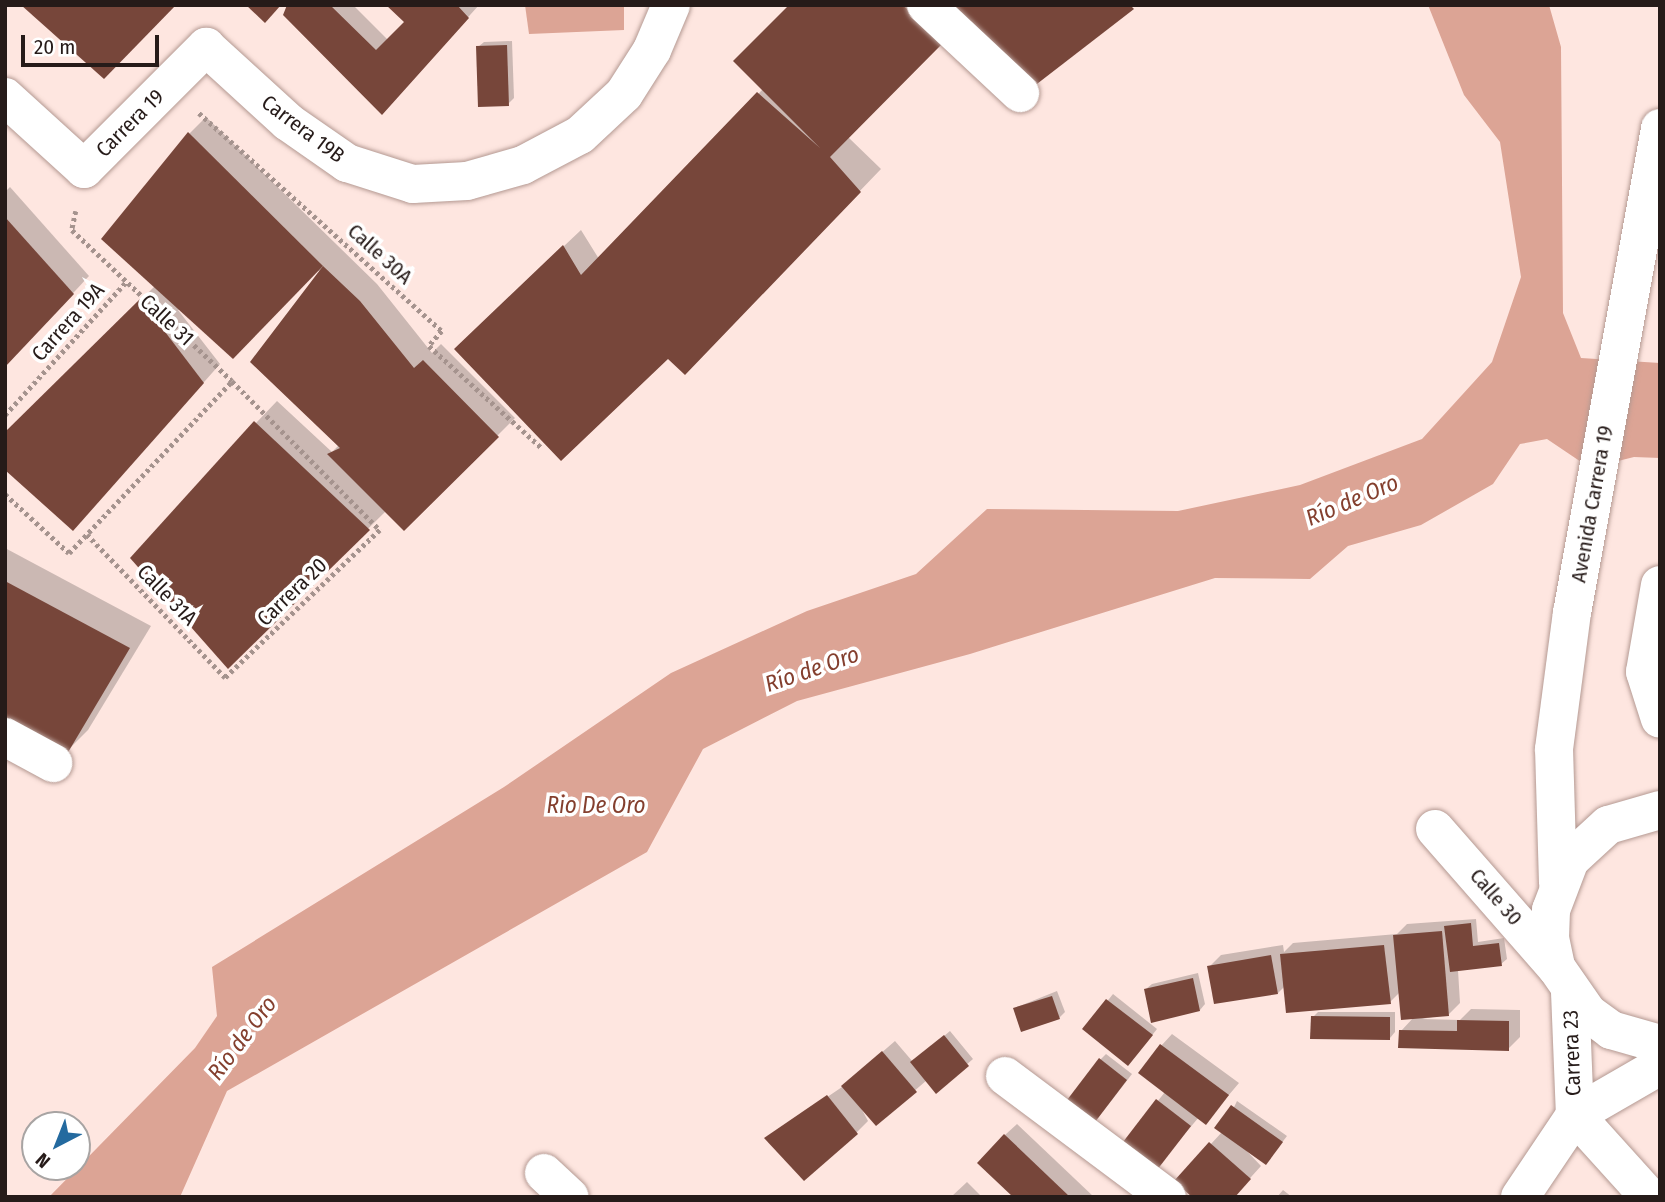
<!DOCTYPE html>
<html>
<head>
<meta charset="utf-8">
<style>
  body { margin:0 }
  #map { position:relative; width:1665px; height:1202px; overflow:hidden; background:#fee6e0; font-family:"Fira Sans Condensed",sans-serif }
  div>[style] { position:absolute }
  [style*='--x'] { left:calc(var(--x)*1px); top:calc(var(--y)*1px); width:calc(var(--w)*1px); rotate:calc(var(--a)*1deg) }
  .water>* { inset:0; background:#dca495 }
  .shadow>* { inset:0; background:#0003 }
  .building>* { inset:0; background:#77463a }
  .path>* { height:4.5px; margin-top:-2.25px; transform-origin:0; background:repeating-linear-gradient(90deg,#a5938e 0 3.5px,transparent 0 7px) }
  .roads { filter:drop-shadow(0 0 2px #b49992) drop-shadow(0 0 2px #b49992) }
  .minor>* { height:38px; margin:-19px; padding:0 19px; transform-origin:19px; border-radius:19px; background:#fff }
  span { translate:-50% -50%; white-space:nowrap; text-align:center; line-height:1.15; -webkit-text-stroke:7px #fff; paint-order:stroke }
  .street-label { font-size:21px; color:#261b19 }
  .water-label { font-size:23px; color:#843f2e; font-style:italic }
  .frame { position:absolute; inset:0; border:7px solid #261b19; pointer-events:none }
  .north { position:absolute; left:21px; top:1111px; width:70px; height:70px; box-sizing:border-box; background:#fff; border:2px solid #a8a4a3; border-radius:50%; rotate:222deg; font-size:19px; font-weight:700; line-height:28px; text-align:center; color:#261b19 }
  .north::after { content:''; display:block; margin:auto; width:24px; height:32px; background:#246a9f; clip-path:polygon(50% 0,100% 100%,50% 72%,0 100%) }
  .scale { position:absolute; left:21px; top:35px; width:138px; height:32px; box-sizing:border-box; border:4px solid #261b19; border-top:0; padding-left:9px; font-size:21px; line-height:24px; white-space:nowrap; color:#261b19; -webkit-text-stroke:5px #fff; paint-order:stroke }
</style>
</head>
<body>
<div id="map">
  <div class="water">
    <div style="clip-path:polygon(525px 5px,624px 5px,624px 30px,529px 34px)"></div>
    <div style="clip-path:polygon(1428px 5px,1549px 5px,1561px 47px,1563px 313px,1581px 358px,1660px 363px,1660px 458px,1634px 457px,1590px 468px,1547px 439px,1520px 444px,1493px 484px,1421px 525px,1348px 546px,1310px 579px,1215px 578px,970px 654px,797px 701px,703px 749px,647px 852px,227px 1091px,180px 1197px,49px 1197px,195px 1048px,217px 1016px,212px 967px,504px 787px,671px 673px,807px 611px,916px 574px,987px 509px,1178px 511px,1300px 485px,1422px 439px,1492px 362px,1521px 277px,1500px 142px,1464px 95px)"></div>
  </div>
  <div class="shadow">
    <div style="clip-path:polygon(290px 5px,353px 5px,388px 40px,406px 22px,388px 5px,479px 5px,393px 101px)"></div>
    <div style="clip-path:polygon(792px 5px,937px 5px,848px 137px,881px 169px,706px 351px,668px 357px,473px 332px,581px 230px,599px 259px,763px 89px)"></div>
    <div style="clip-path:polygon(512px 41px,514px 98px,508px 104px,478px 47px,484px 42px)"></div>
    <div style="clip-path:polygon(206px 117px,377px 284px,432px 353px,441px 344px,515px 418px,404px 529px,386px 511px,228px 667px,256px 423px,277px 401px,332px 452px,339px 445px,322px 270px,178px 310px,220px 364px,90px 511px,5px 434px,155px 286px,189px 134px)"></div>
    <div style="clip-path:polygon(10px 187px,89px 276px,5px 366px,5px 192px)"></div>
    <div style="clip-path:polygon(5px 548px,151px 626px,88px 730px,66px 752px,5px 718px)"></div>
    <div style="clip-path:polygon(1476px 919px,1478px 942px,1504px 938px,1507px 959px,1501px 964px,1458px 970px,1460px 1003px,1449px 1014px,1422px 1019px,1460px 1020px,1471px 1009px,1520px 1010px,1520px 1037px,1508px 1049px,1401px 1031px,1414px 1017px,1400px 992px,1390px 1002px,1285px 986px,1278px 993px,1209px 967px,1221px 955px,1283px 945px,1284px 952px,1293px 943px,1397px 934px,1407px 924px)"></div>
    <div style="clip-path:polygon(1198px 973px,1205px 1004px,1200px 1010px,1146px 989px,1152px 984px)"></div>
    <div style="clip-path:polygon(1057px 991px,1065px 1012px,1059px 1018px,1015px 1008px)"></div>
    <div style="clip-path:polygon(1113px 994px,1157px 1029px,1134px 1058px,1085px 1029px)"></div>
    <div style="clip-path:polygon(1318px 1012px,1395px 1012px,1395px 1032px,1390px 1038px,1313px 1017px)"></div>
    <div style="clip-path:polygon(950px 1031px,973px 1059px,936px 1091px,927px 1080px,876px 1124px,860px 1106px,868px 1121px,856px 1133px,767px 1138px,842px 1087px,895px 1041px,913px 1062px)"></div>
    <div style="clip-path:polygon(1172px 1034px,1239px 1083px,1206px 1122px,1199px 1117px,1157px 1167px,1125px 1142px,1165px 1092px,1161px 1046px)"></div>
    <div style="clip-path:polygon(1106px 1054px,1132px 1074px,1098px 1118px,1100px 1060px)"></div>
    <div style="clip-path:polygon(1237px 1101px,1287px 1136px,1271px 1157px,1243px 1147px,1261px 1166px,1233px 1197px,1177px 1181px,1222px 1132px)"></div>
    <div style="clip-path:polygon(1017px 1124px,1094px 1197px,1016px 1197px,1005px 1135px)"></div>
    <div style="clip-path:polygon(967px 1182px,982px 1197px,951px 1197px)"></div>
    <div style="clip-path:polygon(1283px 1190px,1292px 1197px,1277px 1197px)"></div>
  </div>
  <div class="building">
    <div style="clip-path:polygon(21px 5px,176px 5px,104px 79px)"></div>
    <div style="clip-path:polygon(246px 5px,281px 5px,265px 23px)"></div>
    <div style="clip-path:polygon(287px 5px,330px 5px,376px 50px,404px 22px,386px 5px,457px 5px,469px 18px,382px 115px,283px 15px)"></div>
    <div style="clip-path:polygon(789px 5px,903px 5px,942px 44px,830px 157px,861px 192px,685px 375px,668px 359px,561px 461px,454px 349px,563px 245px,581px 275px,757px 92px,820px 148px,733px 61px)"></div>
    <div style="clip-path:polygon(946px 5px,1130px 5px,1134px 9px,1033px 87px)"></div>
    <div style="clip-path:polygon(507px 45px,509px 106px,478px 107px,476px 46px)"></div>
    <div style="clip-path:polygon(188px 132px,323px 266px,233px 359px,101px 239px)"></div>
    <div style="clip-path:polygon(5px 217px,74px 294px,5px 367px)"></div>
    <div style="clip-path:polygon(323px 266px,360px 301px,414px 368px,423px 360px,499px 437px,404px 531px,327px 454px,340px 448px,250px 362px)"></div>
    <div style="clip-path:polygon(140px 299px,204px 383px,73px 531px,5px 470px,5px 432px)"></div>
    <div style="clip-path:polygon(254px 421px,370px 530px,228px 669px,130px 558px)"></div>
    <div style="clip-path:polygon(5px 581px,130px 648px,67px 754px,5px 720px)"></div>
    <div style="clip-path:polygon(1471px 923px,1473px 946px,1499px 943px,1502px 966px,1450px 972px,1444px 926px)"></div>
    <div style="clip-path:polygon(1442px 931px,1449px 1016px,1401px 1020px,1393px 935px)"></div>
    <div style="clip-path:polygon(1384px 945px,1391px 1004px,1286px 1013px,1280px 954px)"></div>
    <div style="clip-path:polygon(1271px 955px,1278px 994px,1214px 1004px,1207px 966px)"></div>
    <div style="clip-path:polygon(1193px 978px,1200px 1011px,1151px 1023px,1144px 989px)"></div>
    <div style="clip-path:polygon(1052px 996px,1060px 1019px,1021px 1032px,1013px 1008px)"></div>
    <div style="clip-path:polygon(1106px 999px,1153px 1035px,1128px 1066px,1082px 1029px)"></div>
    <div style="clip-path:polygon(1311px 1016px,1390px 1017px,1390px 1040px,1310px 1039px)"></div>
    <div style="clip-path:polygon(1457px 1020px,1509px 1021px,1509px 1051px,1398px 1048px,1399px 1030px,1457px 1031px)"></div>
    <div style="clip-path:polygon(944px 1035px,969px 1066px,936px 1094px,910px 1062px)"></div>
    <div style="clip-path:polygon(1160px 1044px,1229px 1095px,1206px 1125px,1138px 1073px)"></div>
    <div style="clip-path:polygon(882px 1051px,917px 1092px,876px 1126px,841px 1086px)"></div>
    <div style="clip-path:polygon(1099px 1058px,1127px 1080px,1092px 1126px,1064px 1104px)"></div>
    <div style="clip-path:polygon(827px 1095px,858px 1134px,804px 1181px,764px 1138px)"></div>
    <div style="clip-path:polygon(1156px 1099px,1191px 1126px,1157px 1170px,1123px 1142px)"></div>
    <div style="clip-path:polygon(1231px 1105px,1283px 1142px,1266px 1165px,1214px 1128px)"></div>
    <div style="clip-path:polygon(1004px 1134px,1070px 1197px,1013px 1197px,977px 1163px)"></div>
    <div style="clip-path:polygon(1209px 1142px,1251px 1179px,1235px 1197px,1192px 1197px,1174px 1181px)"></div>
  </div>
  <div class="path">
    <div style="--x:199;--y:113;--w:326;--a:41.9"></div>
    <div style="--x:442;--y:331;--w:20;--a:131"></div>
    <div style="--x:429;--y:346;--w:152;--a:42.1"></div>
    <div style="--x:76;--y:211;--w:19;--a:102"></div>
    <div style="--x:72;--y:230;--w:220;--a:43.3"></div>
    <div style="--x:232;--y:381;--w:210;--a:45.2"></div>
    <div style="--x:380;--y:530;--w:214;--a:136.3"></div>
    <div style="--x:225;--y:678;--w:199;--a:-134"></div>
    <div style="--x:5;--y:415;--w:180;--a:-47.7"></div>
    <div style="--x:5;--y:494;--w:87;--a:42.7"></div>
    <div style="--x:69;--y:553;--w:237;--a:-46.5"></div>
  </div>
  <div class="roads">
    <div class="minor">
      <div style="--x:926;--y:5;--w:129;--a:43.1"></div>
      <div style="--x:5;--y:97;--w:107;--a:42.3"></div>
      <div style="--x:84;--y:169;--w:173;--a:-45"></div>
      <div style="--x:206;--y:47;--w:111;--a:42.4"></div>
      <div style="--x:288;--y:122;--w:72;--a:34.8"></div>
      <div style="--x:347;--y:163;--w:69;--a:17.7"></div>
      <div style="--x:413;--y:184;--w:54;--a:-3.2"></div>
      <div style="--x:467;--y:181;--w:58;--a:-15.9"></div>
      <div style="--x:523;--y:165;--w:64;--a:-27.8"></div>
      <div style="--x:580;--y:135;--w:60;--a:-43"></div>
      <div style="--x:624;--y:94;--w:52;--a:-57.5"></div>
      <div style="--x:652;--y:50;--w:49;--a:-67.1"></div>
      <div style="--x:1660;--y:585;--w:88;--a:99.8"></div>
      <div style="--x:1645;--y:672;--w:49;--a:72.3"></div>
      <div style="--x:5;--y:737;--w:55;--a:28.4"></div>
      <div style="--x:1660;--y:810;--w:54;--a:163.9"></div>
      <div style="--x:1608;--y:825;--w:52;--a:137.4"></div>
      <div style="--x:1570;--y:860;--w:53;--a:110.8"></div>
      <div style="--x:1551;--y:910;--w:28;--a:92"></div>
      <div style="--x:1550;--y:938;--w:30;--a:78"></div>
      <div style="--x:1556;--y:967;--w:56;--a:55.2"></div>
      <div style="--x:1588;--y:1013;--w:29;--a:36"></div>
      <div style="--x:1611;--y:1030;--w:51;--a:15.9"></div>
      <div style="--x:1435;--y:829;--w:184;--a:48.8"></div>
      <div style="--x:1558;--y:883;--w:134;--a:-91.7"></div>
      <div style="--x:1554;--y:749;--w:137;--a:-82.5"></div>
      <div style="--x:1572;--y:613;--w:493;--a:-79.7"></div>
      <div style="--x:1570;--y:992;--w:123;--a:87.7"></div>
      <div style="--x:1005;--y:1076;--w:202;--a:36.8"></div>
      <div style="--x:1575;--y:1115;--w:110;--a:47.9"></div>
      <div style="--x:544;--y:1173;--w:35;--a:43"></div>
      <div style="--x:1520;--y:1197;--w:99;--a:-56.1"></div>
      <div style="--x:1575;--y:1115;--w:98;--a:-30"></div>
    </div>
  </div>
  <div class="street-label">
    <span style="left:130px;top:123px;rotate:-45deg">Carrera 19</span>
    <span style="left:303px;top:129px;rotate:37deg">Carrera 19B</span>
    <span style="left:380px;top:254px;rotate:42deg">Calle 30A</span>
    <span style="left:167px;top:320px;rotate:43deg">Calle 31</span>
    <span style="left:68px;top:322px;rotate:-48deg">Carrera 19A</span>
    <span style="left:1592px;top:504px;rotate:-80deg">Avenida Carrera 19</span>
    <span style="left:292px;top:592px;rotate:-44deg">Carrera 20</span>
    <span style="left:167px;top:595px;rotate:46deg">Calle 31A</span>
    <span style="left:1496px;top:897px;rotate:49deg">Calle 30</span>
    <span style="left:1572px;top:1053px;rotate:-92deg">Carrera 23</span>
  </div>
  <div class="water-label">
    <span style="left:1352px;top:500px;rotate:-23deg">Río de Oro</span>
    <span style="left:812px;top:669px;rotate:-19deg">Río de Oro</span>
    <span style="left:596px;top:805px">Rio De Oro</span>
    <span style="left:242px;top:1038px;rotate:-53deg">Río de Oro</span>
  </div>
  <div class="frame"></div>
  <div class="north">N</div>
  <div class="scale">20 m</div>
</div>
</body>
</html>
